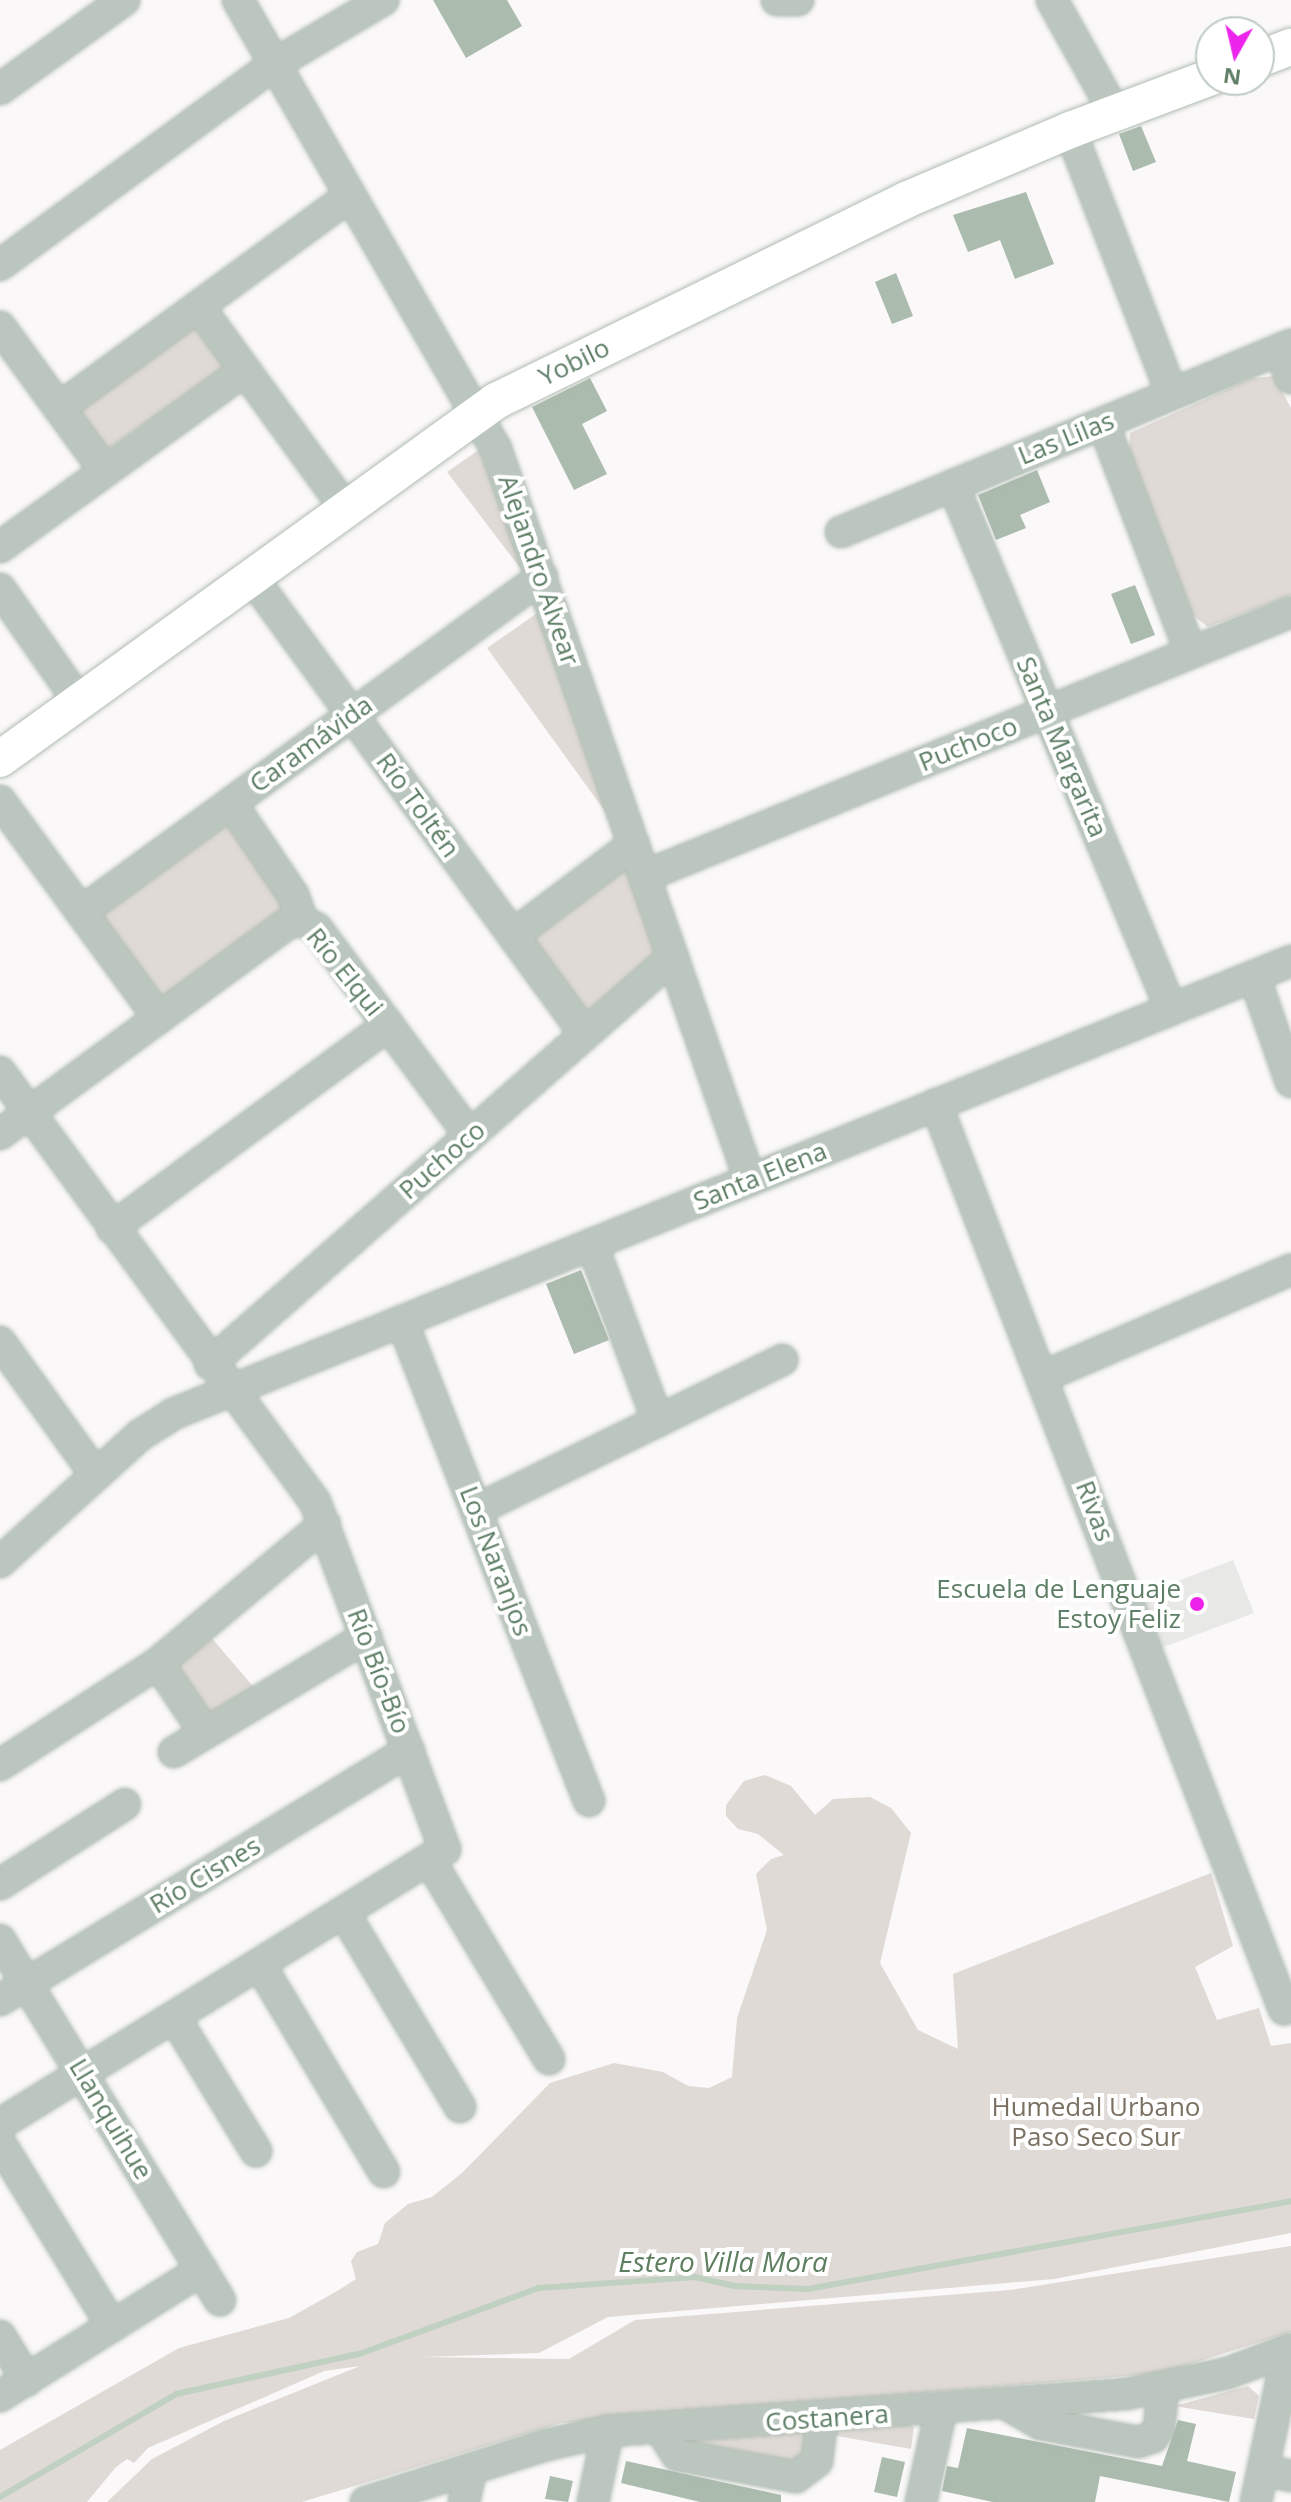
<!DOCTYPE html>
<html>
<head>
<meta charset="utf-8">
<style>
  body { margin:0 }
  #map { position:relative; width:1291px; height:2502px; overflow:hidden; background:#faf8f8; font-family:"Open Sans",sans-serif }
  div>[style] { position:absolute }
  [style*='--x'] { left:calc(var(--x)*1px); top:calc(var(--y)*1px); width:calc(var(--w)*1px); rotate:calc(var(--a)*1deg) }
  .built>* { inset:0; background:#e8e9e7 }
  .green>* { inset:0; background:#e0dad6 }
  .stream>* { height:6px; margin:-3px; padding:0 3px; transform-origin:3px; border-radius:3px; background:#c0d0c1 }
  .building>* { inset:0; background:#abbbae }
  .roads { filter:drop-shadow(0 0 2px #b0bcb2) drop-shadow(0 0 2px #b0bcb2) }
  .minor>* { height:30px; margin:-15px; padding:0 15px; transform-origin:15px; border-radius:15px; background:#bbc7be }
  .major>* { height:36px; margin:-18px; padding:0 18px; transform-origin:18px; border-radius:18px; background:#fff }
  .dots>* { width:22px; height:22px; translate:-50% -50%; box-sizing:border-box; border:4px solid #fff; border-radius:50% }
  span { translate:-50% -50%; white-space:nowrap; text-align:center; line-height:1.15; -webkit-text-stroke:8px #fff; paint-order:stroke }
  .street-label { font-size:26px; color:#5e7e66 }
  .poi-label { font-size:26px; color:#5e7e66 }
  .right { translate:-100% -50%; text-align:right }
  .park-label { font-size:26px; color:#7b7163 }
  .water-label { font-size:28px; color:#5e7e60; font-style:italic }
  .north { position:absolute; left:1195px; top:16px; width:80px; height:80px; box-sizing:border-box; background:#fff; border:2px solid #bfcbc2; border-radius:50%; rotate:188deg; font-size:22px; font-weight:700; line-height:32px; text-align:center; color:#5e7e66 }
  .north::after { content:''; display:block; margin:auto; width:28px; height:36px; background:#ed24eb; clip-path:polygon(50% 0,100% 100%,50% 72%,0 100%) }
</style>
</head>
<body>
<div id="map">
  <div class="built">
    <div style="clip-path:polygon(1233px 1560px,1254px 1613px,1161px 1648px,1141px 1595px)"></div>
  </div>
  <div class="green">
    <div style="clip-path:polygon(194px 326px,225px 368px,105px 451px,74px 407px)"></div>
    <div style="clip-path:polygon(1274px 376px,1291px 408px,1291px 595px,1208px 627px,1190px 613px,1129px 453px,1130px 433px,1253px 378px)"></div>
    <div style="clip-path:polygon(483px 447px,527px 577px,447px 472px)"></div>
    <div style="clip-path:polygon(543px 609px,617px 828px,487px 648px)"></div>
    <div style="clip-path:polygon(228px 813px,294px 905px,160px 1004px,90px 911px)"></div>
    <div style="clip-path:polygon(628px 861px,657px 944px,652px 959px,585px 1020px,528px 936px)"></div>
    <div style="clip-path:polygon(204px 1629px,257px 1691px,211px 1724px,168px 1662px)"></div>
    <div style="clip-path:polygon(765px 1775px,791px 1786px,815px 1815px,833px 1799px,870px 1797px,891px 1808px,911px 1833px,880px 1963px,918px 2030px,958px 2049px,953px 1974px,1211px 1873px,1233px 1946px,1195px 1967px,1217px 2020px,1259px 2008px,1271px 2046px,1291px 2043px,1291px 2233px,1054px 2279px,608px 2317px,539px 2353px,424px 2357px,569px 2359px,635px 2320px,1010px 2290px,1291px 2246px,1291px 2332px,1163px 2373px,561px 2423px,302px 2502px,107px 2502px,152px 2459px,224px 2421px,360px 2366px,324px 2371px,148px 2448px,134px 2463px,127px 2459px,116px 2467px,87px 2502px,0 2502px,0 2450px,179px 2348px,289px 2318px,339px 2290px,356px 2279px,351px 2261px,357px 2252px,378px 2244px,385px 2223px,408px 2204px,432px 2197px,462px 2173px,550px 2083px,614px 2063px,663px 2072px,688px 2086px,709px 2088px,732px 2077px,737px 2018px,767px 1930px,756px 1874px,771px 1859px,784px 1855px,758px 1834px,738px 1829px,726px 1816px,726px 1805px,744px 1781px)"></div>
    <div style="clip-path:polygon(1248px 2386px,1259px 2396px,1254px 2419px,1174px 2406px)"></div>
    <div style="clip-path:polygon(905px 2421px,914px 2427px,911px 2449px,831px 2435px,832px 2427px)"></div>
    <div style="clip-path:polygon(811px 2432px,805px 2466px,679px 2441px)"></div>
  </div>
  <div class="stream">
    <div style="--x:0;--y:2497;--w:204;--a:-30.3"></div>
    <div style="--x:176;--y:2394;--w:190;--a:-12.4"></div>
    <div style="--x:362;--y:2353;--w:189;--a:-20.2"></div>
    <div style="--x:539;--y:2288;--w:156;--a:-4"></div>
    <div style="--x:695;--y:2277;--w:39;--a:13"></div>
    <div style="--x:733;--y:2286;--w:75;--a:2.3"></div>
    <div style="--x:808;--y:2289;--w:491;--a:-10.3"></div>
  </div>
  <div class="building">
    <div style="clip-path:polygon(433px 0,507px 0,522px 26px,466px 58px)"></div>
    <div style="clip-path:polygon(1141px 126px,1156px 162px,1133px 171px,1119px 134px)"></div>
    <div style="clip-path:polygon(1026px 192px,1054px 264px,1015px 279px,1000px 240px,968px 252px,953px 215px)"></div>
    <div style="clip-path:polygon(896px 273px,913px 316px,892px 324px,875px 282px)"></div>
    <div style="clip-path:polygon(590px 378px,607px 411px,582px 424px,607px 474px,574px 490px,532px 407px)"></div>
    <div style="clip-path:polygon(1037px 470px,1050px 502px,1020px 515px,1026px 528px,996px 540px,978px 495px)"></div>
    <div style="clip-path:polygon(1135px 585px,1155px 635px,1131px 644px,1111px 594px)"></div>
    <div style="clip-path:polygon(581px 1270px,609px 1340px,574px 1354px,546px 1284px)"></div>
    <div style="clip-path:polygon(1178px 2420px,1196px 2424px,1187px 2461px,1236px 2472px,1229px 2502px,1100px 2476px,1095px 2502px,993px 2502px,942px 2491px,947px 2466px,958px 2468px,967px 2428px,1162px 2466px)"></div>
    <div style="clip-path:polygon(882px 2457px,905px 2462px,897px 2497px,874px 2492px)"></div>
    <div style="clip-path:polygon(626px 2461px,781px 2495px,781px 2502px,700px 2502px,621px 2483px)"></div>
    <div style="clip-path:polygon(550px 2476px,573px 2481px,568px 2502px,545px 2499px)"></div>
  </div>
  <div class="roads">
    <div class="minor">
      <div style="--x:238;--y:0;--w:518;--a:60.12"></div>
      <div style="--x:496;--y:449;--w:774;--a:70.84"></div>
      <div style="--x:777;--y:0;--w:21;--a:0"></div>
      <div style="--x:1052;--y:0;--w:129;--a:60.9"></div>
      <div style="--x:0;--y:89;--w:153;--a:-35.7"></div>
      <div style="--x:1070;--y:130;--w:283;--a:68.9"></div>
      <div style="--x:0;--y:265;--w:341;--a:-36.2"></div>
      <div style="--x:275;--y:64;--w:126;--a:-30.7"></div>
      <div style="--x:199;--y:307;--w:248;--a:54"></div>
      <div style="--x:0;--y:327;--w:178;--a:53.9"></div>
      <div style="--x:1280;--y:350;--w:30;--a:69"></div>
      <div style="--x:59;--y:408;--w:360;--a:-36.1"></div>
      <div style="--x:1103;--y:423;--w:246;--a:69.1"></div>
      <div style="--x:953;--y:485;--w:568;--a:67.41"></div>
      <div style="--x:841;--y:532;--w:487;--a:-22.6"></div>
      <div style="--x:0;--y:547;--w:302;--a:-35.8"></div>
      <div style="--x:251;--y:576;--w:567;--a:53.9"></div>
      <div style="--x:0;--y:589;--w:138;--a:55"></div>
      <div style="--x:0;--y:801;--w:269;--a:53.8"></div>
      <div style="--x:231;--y:803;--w:111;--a:56"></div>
      <div style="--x:293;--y:895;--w:27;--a:70"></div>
      <div style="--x:645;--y:876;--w:698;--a:-22.23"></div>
      <div style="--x:81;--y:912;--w:570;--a:-36.01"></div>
      <div style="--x:302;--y:920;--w:17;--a:31"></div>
      <div style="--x:317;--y:929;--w:257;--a:53.5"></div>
      <div style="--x:513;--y:935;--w:151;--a:-36.9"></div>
      <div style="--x:1254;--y:976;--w:112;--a:70.8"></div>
      <div style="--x:0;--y:1072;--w:533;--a:53.78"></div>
      <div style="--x:315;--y:1502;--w:371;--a:69.5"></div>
      <div style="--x:445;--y:1849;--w:523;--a:148.28"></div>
      <div style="--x:936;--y:1104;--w:970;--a:68.97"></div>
      <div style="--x:0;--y:1134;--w:356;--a:-36.2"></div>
      <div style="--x:287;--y:924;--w:16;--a:-15"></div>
      <div style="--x:112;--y:1228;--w:343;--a:-36.3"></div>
      <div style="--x:592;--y:1244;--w:189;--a:69.6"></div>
      <div style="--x:402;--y:1321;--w:515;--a:68.71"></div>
      <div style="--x:0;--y:1342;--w:164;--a:54.2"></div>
      <div style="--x:210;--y:1364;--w:616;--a:-41.32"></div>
      <div style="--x:1042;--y:1377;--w:271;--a:-23.3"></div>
      <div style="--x:476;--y:1510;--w:341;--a:-26.1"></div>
      <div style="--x:0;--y:1562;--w:189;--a:-42.2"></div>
      <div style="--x:140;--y:1435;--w:39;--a:-32"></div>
      <div style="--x:173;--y:1414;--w:1206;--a:-22.06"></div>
      <div style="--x:158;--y:1663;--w:84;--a:56.1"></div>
      <div style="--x:174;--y:1752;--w:224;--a:-30.9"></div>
      <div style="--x:0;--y:1765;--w:188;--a:-32.8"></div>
      <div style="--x:158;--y:1663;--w:217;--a:-39.8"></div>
      <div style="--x:430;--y:1861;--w:231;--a:59"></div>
      <div style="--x:0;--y:1884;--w:148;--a:-32.6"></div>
      <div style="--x:344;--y:1913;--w:226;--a:59.1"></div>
      <div style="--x:0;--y:1940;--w:422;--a:58.6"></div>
      <div style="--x:260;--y:1965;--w:241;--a:59.1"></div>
      <div style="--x:0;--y:2000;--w:479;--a:-31.4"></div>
      <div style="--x:175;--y:2018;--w:156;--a:58.7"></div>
      <div style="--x:0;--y:2143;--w:215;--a:58.5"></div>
      <div style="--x:0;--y:2336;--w:52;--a:58.5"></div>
      <div style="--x:0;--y:2396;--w:238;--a:-32"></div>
      <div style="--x:1008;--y:2405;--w:38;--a:30"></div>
      <div style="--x:1041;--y:2424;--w:99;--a:10.5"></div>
      <div style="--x:1138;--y:2442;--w:16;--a:-18"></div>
      <div style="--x:1153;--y:2437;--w:11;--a:-56"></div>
      <div style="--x:1159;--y:2428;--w:39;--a:-84"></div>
      <div style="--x:660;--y:2428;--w:32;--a:58"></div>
      <div style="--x:677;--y:2455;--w:121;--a:10.5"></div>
      <div style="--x:796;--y:2477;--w:26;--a:-37"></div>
      <div style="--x:817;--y:2461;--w:42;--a:-83.2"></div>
      <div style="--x:1263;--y:2470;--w:29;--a:12"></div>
      <div style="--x:366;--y:2502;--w:189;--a:-17.6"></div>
      <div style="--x:546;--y:2445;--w:64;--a:-12.7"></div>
      <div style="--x:608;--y:2431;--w:519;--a:-4.09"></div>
      <div style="--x:1126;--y:2394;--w:104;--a:-11.6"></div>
      <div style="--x:1228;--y:2373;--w:67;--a:-20.9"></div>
      <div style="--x:464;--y:2502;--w:34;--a:-78"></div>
      <div style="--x:593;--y:2502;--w:73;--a:-78.1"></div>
      <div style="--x:921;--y:2502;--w:94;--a:-77.7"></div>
      <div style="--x:1256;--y:2502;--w:155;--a:-78.1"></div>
    </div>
    <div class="major">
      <div style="--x:1259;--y:59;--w:34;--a:-21"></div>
      <div style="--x:0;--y:759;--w:612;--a:-35.82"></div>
      <div style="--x:496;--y:401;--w:457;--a:-26.1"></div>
      <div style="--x:906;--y:200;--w:178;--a:-23.1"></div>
      <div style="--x:1070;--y:130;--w:151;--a:-20.6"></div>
    </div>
  </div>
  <div class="dots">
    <div style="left:1197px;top:1604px;background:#ed24eb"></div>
  </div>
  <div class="street-label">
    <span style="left:574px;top:362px;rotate:-26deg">Yobilo</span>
    <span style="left:1066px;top:438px;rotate:-22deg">Las Lilas</span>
    <span style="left:539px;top:570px;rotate:71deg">Alejandro Alvear</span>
    <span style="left:311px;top:744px;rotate:-36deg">Caramávida</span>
    <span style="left:968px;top:744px;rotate:-22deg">Puchoco</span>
    <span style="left:1062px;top:747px;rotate:67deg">Santa Margarita</span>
    <span style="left:418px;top:805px;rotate:54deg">Río Toltén</span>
    <span style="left:345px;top:972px;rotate:51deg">Río Elqui</span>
    <span style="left:442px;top:1160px;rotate:-41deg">Puchoco</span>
    <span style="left:760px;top:1176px;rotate:-22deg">Santa Elena</span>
    <span style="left:1095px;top:1511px;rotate:69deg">Rivas</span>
    <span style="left:496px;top:1561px;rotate:69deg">Los Naranjos</span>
    <span style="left:379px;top:1671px;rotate:69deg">Río Bío-Bío</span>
    <span style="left:205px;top:1875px;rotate:-31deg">Río Cisnes</span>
    <span style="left:111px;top:2119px;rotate:59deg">Llanquihue</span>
    <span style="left:827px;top:2418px;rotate:-4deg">Costanera</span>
  </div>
  <div class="poi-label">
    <span class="right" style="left:1181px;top:1604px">Escuela de Lenguaje<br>Estoy Feliz</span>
  </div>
  <div class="park-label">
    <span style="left:1096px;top:2122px">Humedal Urbano<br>Paso Seco Sur</span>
  </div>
  <div class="water-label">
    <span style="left:723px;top:2261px">Estero Villa Mora</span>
  </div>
  <div class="north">N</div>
</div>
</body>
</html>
